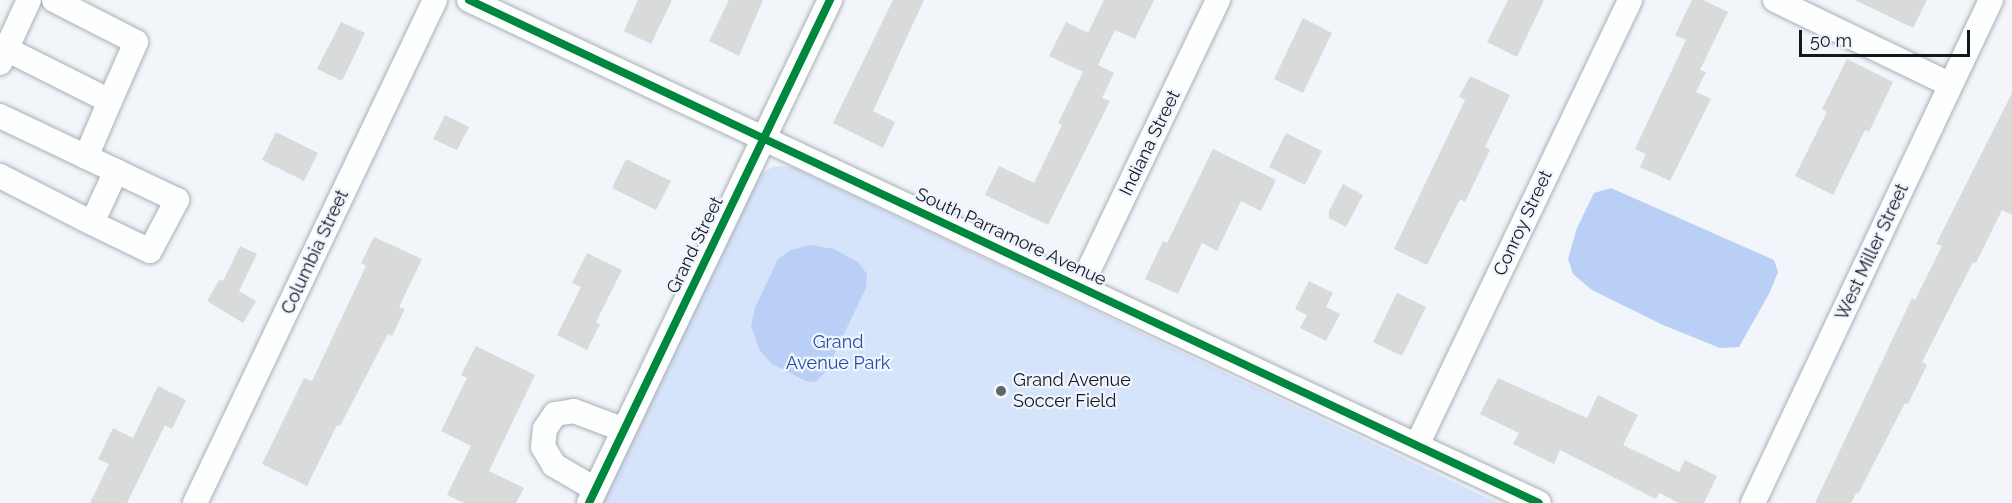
<!DOCTYPE html>
<html>
<head>
<meta charset="utf-8">
<style>
  body { margin:0 }
  #map { position:relative; width:2012px; height:503px; overflow:hidden; background:#f2f5fa; font-family:Raleway,sans-serif }
  div>[style] { position:absolute }
  [style*='--x'] { left:calc(var(--x)*1px); top:calc(var(--y)*1px); width:calc(var(--w)*1px); rotate:calc(var(--a)*1deg) }
  .green>* { inset:0; background:#d5e3fb }
  .water>* { inset:0; background:#b9cff6 }
  .building>* { inset:0; background:#d8dbda }
  .roads { filter:drop-shadow(0 0 2px #acafb4) drop-shadow(0 0 2px #acafb4) }
  .minor>* { height:24px; margin:-12px; padding:0 12px; transform-origin:12px; border-radius:12px; background:#fdfefe }
  .cycleway>* { height:8px; margin:-4px; padding:0 4px; transform-origin:4px; border-radius:4px; background:#00873e }
  .dots>* { width:16px; height:16px; translate:-50% -50%; box-sizing:border-box; border:3px solid #eff4fe; border-radius:50% }
  span { translate:-50% -50%; white-space:nowrap; text-align:center; line-height:1.15; -webkit-text-stroke:4.5px #eff4fe; paint-order:stroke }
  .street-label { font-size:18px; color:#14181d }
  .park-label { font-size:18px; color:#264d9b }
  .poi-label { font-size:18px; color:#14181d }
  .left { translate:0 -50%; text-align:left }
  .scale { position:absolute; left:1799px; top:30px; width:171px; height:27px; box-sizing:border-box; border:3px solid #14181d; border-top:0; padding-left:8px; font-size:18px; line-height:21px; white-space:nowrap; color:#14181d; -webkit-text-stroke:4px #eff4fe; paint-order:stroke }
</style>
</head>
<body>
<div id="map">
  <div class="green">
    <div style="clip-path:polygon(774px 166px,793px 167px,1498px 503px,601px 503px,759px 175px)"></div>
  </div>
  <div class="water">
    <div style="clip-path:polygon(1611px 188px,1774px 260px,1778px 272px,1770px 292px,1739px 347px,1720px 348px,1663px 325px,1592px 290px,1573px 274px,1568px 259px,1577px 228px,1594px 193px)"></div>
    <div style="clip-path:polygon(810px 245px,834px 249px,859px 263px,867px 274px,866px 288px,826px 371px,816px 382px,806px 381px,772px 364px,760px 351px,751px 326px,755px 308px,778px 259px,791px 250px)"></div>
  </div>
  <div class="building">
    <div style="clip-path:polygon(638px 0,672px 0,651px 44px,624px 31px)"></div>
    <div style="clip-path:polygon(729px 0,763px 0,739px 56px,709px 41px)"></div>
    <div style="clip-path:polygon(893px 0,924px 0,873px 111px,895px 122px,883px 148px,833px 123px)"></div>
    <div style="clip-path:polygon(1104px 0,1154px 0,1135px 39px,1115px 30px,1098px 65px,1114px 73px,1102px 98px,1110px 101px,1048px 225px,985px 195px,999px 166px,1034px 183px,1062px 125px,1058px 123px,1083px 72px,1049px 56px,1066px 22px,1088px 33px)"></div>
    <div style="clip-path:polygon(1508px 0,1544px 0,1517px 57px,1487px 42px)"></div>
    <div style="clip-path:polygon(1692px 0,1703px 0,1728px 12px,1700px 70px,1706px 72px,1696px 92px,1711px 99px,1670px 181px,1640px 167px,1646px 154px,1635px 149px,1686px 40px,1675px 35px)"></div>
    <div style="clip-path:polygon(1855px 0,1927px 0,1913px 28px)"></div>
    <div style="clip-path:polygon(1303px 18px,1332px 33px,1303px 93px,1274px 79px)"></div>
    <div style="clip-path:polygon(341px 22px,365px 33px,342px 81px,317px 69px)"></div>
    <div style="clip-path:polygon(1847px 59px,1893px 82px,1869px 132px,1865px 130px,1833px 195px,1795px 176px,1827px 112px,1822px 109px)"></div>
    <div style="clip-path:polygon(1470px 76px,1510px 95px,1485px 147px,1490px 150px,1465px 202px,1460px 199px,1427px 265px,1394px 249px,1465px 100px,1459px 97px)"></div>
    <div style="clip-path:polygon(2012px 93px,2012px 215px,2002px 210px,1976px 263px,1973px 262px,1922px 362px,1927px 365px,1908px 404px,1905px 403px,1858px 494px,1856px 493px,1851px 503px,1815px 503px,1912px 298px,1915px 300px,1942px 246px,1936px 244px)"></div>
    <div style="clip-path:polygon(445px 115px,469px 127px,457px 150px,433px 139px)"></div>
    <div style="clip-path:polygon(276px 132px,318px 153px,304px 181px,262px 160px)"></div>
    <div style="clip-path:polygon(1286px 133px,1322px 151px,1305px 185px,1269px 167px)"></div>
    <div style="clip-path:polygon(1213px 149px,1276px 180px,1261px 211px,1241px 201px,1217px 251px,1202px 243px,1178px 294px,1145px 279px,1163px 241px,1167px 243px)"></div>
    <div style="clip-path:polygon(626px 159px,671px 181px,656px 210px,612px 188px)"></div>
    <div style="clip-path:polygon(1343px 184px,1363px 195px,1346px 227px,1329px 218px,1329px 211px)"></div>
    <div style="clip-path:polygon(374px 237px,422px 259px,399px 307px,405px 309px,392px 336px,388px 334px,340px 426px,337px 425px,307px 486px,262px 464px,304px 378px,312px 381px,366px 266px,361px 263px)"></div>
    <div style="clip-path:polygon(240px 246px,257px 254px,239px 291px,256px 301px,243px 323px,207px 301px,220px 279px,223px 281px)"></div>
    <div style="clip-path:polygon(587px 253px,622px 270px,596px 322px,600px 324px,587px 350px,557px 335px,581px 287px,572px 283px)"></div>
    <div style="clip-path:polygon(1309px 281px,1333px 293px,1326px 307px,1340px 314px,1326px 341px,1300px 328px,1307px 315px,1295px 309px)"></div>
    <div style="clip-path:polygon(1397px 293px,1426px 307px,1402px 356px,1373px 342px)"></div>
    <div style="clip-path:polygon(476px 346px,535px 375px,489px 471px,524px 488px,516px 503px,464px 503px,447px 495px,471px 446px,441px 431px,467px 378px,461px 375px)"></div>
    <div style="clip-path:polygon(1498px 378px,1587px 418px,1598px 395px,1638px 415px,1623px 445px,1679px 472px,1685px 460px,1717px 476px,1704px 503px,1679px 503px,1659px 493px,1656px 499px,1560px 450px,1554px 464px,1513px 444px,1519px 433px,1480px 414px)"></div>
    <div style="clip-path:polygon(158px 386px,186px 400px,172px 429px,165px 425px,127px 503px,90px 503px,109px 464px,98px 459px,113px 428px,133px 438px)"></div>
  </div>
  <div class="roads">
    <div class="minor">
      <div style="--x:54;--y:0;--w:92;--a:27.1"></div>
      <div style="--x:136;--y:42;--w:64;--a:113.8"></div>
      <div style="--x:469;--y:0;--w:1182;--a:25.18"></div>
      <div style="--x:1775;--y:0;--w:195;--a:25.8"></div>
      <div style="--x:6;--y:49;--w:116;--a:26.6"></div>
      <div style="--x:110;--y:101;--w:61;--a:113.2"></div>
      <div style="--x:0;--y:63;--w:69;--a:-65.3"></div>
      <div style="--x:0;--y:116;--w:128;--a:25.4"></div>
      <div style="--x:116;--y:171;--w:57;--a:114.8"></div>
      <div style="--x:92;--y:223;--w:103;--a:-152.9"></div>
      <div style="--x:92;--y:223;--w:64;--a:25.8"></div>
      <div style="--x:150;--y:251;--w:58;--a:-62.1"></div>
      <div style="--x:177;--y:200;--w:68;--a:-154.6"></div>
      <div style="--x:1081;--y:286;--w:317;--a:-64.4"></div>
      <div style="--x:1417;--y:445;--w:493;--a:-64.4"></div>
      <div style="--x:595;--y:489;--w:48;--a:-149.7"></div>
      <div style="--x:554;--y:465;--w:21;--a:-121"></div>
      <div style="--x:543;--y:447;--w:18;--a:-84"></div>
      <div style="--x:545;--y:429;--w:18;--a:-56"></div>
      <div style="--x:555;--y:414;--w:19;--a:-9"></div>
      <div style="--x:574;--y:411;--w:53;--a:20.8"></div>
      <div style="--x:195;--y:503;--w:557;--a:-64.49"></div>
      <div style="--x:589;--y:503;--w:558;--a:-64.4"></div>
      <div style="--x:1753;--y:503;--w:556;--a:-64.68"></div>
    </div>
  </div>
  <div class="cycleway">
    <div style="--x:469;--y:0;--w:1182;--a:25.18"></div>
    <div style="--x:589;--y:503;--w:558;--a:-64.4"></div>
  </div>
  <div class="dots">
    <div style="left:1001px;top:391px;background:#62656a"></div>
  </div>
  <div class="street-label">
    <span style="left:1150px;top:143px;rotate:-64deg">Indiana Street</span>
    <span style="left:1523px;top:223px;rotate:-65deg">Conroy Street</span>
    <span style="left:1011px;top:237px;rotate:25deg">South Parramore Avenue</span>
    <span style="left:695px;top:245px;rotate:-64deg">Grand Street</span>
    <span style="left:315px;top:252px;rotate:-65deg">Columbia Street</span>
    <span style="left:1872px;top:252px;rotate:-65deg">West Miller Street</span>
  </div>
  <div class="park-label">
    <span style="left:838px;top:353px">Grand<br>Avenue Park</span>
  </div>
  <div class="poi-label">
    <span class="left" style="left:1013px;top:391px">Grand Avenue<br>Soccer Field</span>
  </div>
  <div class="scale">50 m</div>
</div>
</body>
</html>
